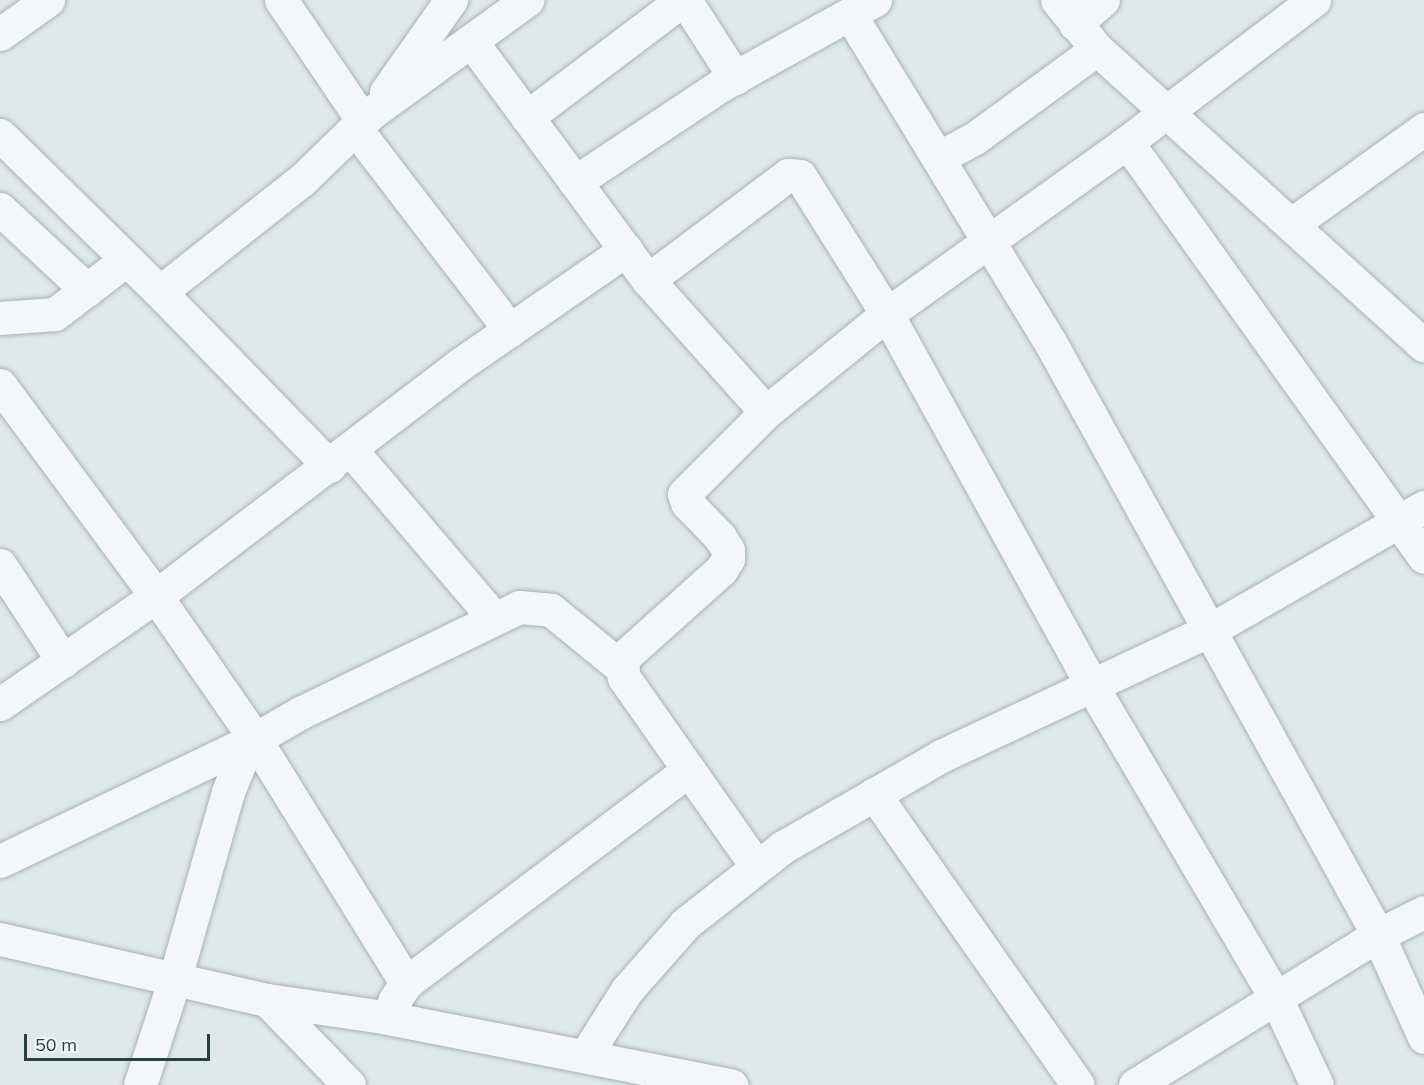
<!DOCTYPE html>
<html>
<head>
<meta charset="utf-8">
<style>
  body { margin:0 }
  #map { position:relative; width:1424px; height:1085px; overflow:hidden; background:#e0e9ea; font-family:Mulish,sans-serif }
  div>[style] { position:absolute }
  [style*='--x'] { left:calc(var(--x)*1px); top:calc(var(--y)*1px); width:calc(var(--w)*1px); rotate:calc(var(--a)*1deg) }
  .roads { filter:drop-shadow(0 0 2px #a5b3b4) drop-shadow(0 0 2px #a5b3b4) }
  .minor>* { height:33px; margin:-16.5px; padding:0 16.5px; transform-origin:16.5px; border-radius:16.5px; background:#f3f7f8 }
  span { translate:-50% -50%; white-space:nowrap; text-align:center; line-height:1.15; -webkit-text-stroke:4.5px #eff7f7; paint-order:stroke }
  .scale { position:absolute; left:24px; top:1034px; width:186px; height:27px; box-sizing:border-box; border:3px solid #274142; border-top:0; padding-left:8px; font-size:18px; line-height:21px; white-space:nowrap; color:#274142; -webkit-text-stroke:4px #eff7f7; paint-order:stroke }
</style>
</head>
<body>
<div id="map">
  <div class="roads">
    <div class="minor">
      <div style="--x:281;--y:0;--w:146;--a:55.9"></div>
      <div style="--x:685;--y:0;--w:93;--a:57.3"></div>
      <div style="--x:1057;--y:0;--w:63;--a:50.8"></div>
      <div style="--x:1097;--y:49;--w:441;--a:42.2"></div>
      <div style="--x:851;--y:16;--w:382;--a:58.6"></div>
      <div style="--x:1050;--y:342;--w:678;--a:61.05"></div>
      <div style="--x:1378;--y:935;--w:112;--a:65.7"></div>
      <div style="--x:1075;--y:24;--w:37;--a:-41"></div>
      <div style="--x:0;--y:34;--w:59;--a:-35.3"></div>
      <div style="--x:471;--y:41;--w:297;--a:53.5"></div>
      <div style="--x:648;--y:280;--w:177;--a:48.2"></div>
      <div style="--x:386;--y:92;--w:113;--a:-54.8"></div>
      <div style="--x:527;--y:117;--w:194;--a:-37"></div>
      <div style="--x:355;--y:128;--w:255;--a:52.5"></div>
      <div style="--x:0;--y:135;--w:224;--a:44.5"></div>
      <div style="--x:160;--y:292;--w:243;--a:45.8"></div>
      <div style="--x:1127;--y:142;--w:510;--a:54.41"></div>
      <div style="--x:938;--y:158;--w:42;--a:-28.4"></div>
      <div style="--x:975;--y:138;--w:151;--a:-36.1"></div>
      <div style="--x:575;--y:182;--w:175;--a:-33.6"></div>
      <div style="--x:721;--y:85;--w:176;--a:-28.9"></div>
      <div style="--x:0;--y:209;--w:119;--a:43"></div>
      <div style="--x:1292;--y:224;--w:163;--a:-35.7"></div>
      <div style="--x:648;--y:280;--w:175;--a:-36.9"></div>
      <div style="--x:788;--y:175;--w:12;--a:5"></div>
      <div style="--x:800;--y:176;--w:163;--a:57.8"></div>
      <div style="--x:887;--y:314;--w:425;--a:61.1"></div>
      <div style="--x:1092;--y:686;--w:362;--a:59.5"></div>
      <div style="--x:1276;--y:998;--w:96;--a:64.8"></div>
      <div style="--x:160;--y:292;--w:181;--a:-38.3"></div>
      <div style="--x:302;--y:180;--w:96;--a:-44.2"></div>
      <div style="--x:371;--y:113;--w:193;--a:-35.9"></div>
      <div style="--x:0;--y:318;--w:55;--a:-4.2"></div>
      <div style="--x:55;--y:314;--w:89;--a:-37.3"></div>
      <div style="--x:0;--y:385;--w:262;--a:53.5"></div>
      <div style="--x:156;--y:596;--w:174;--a:55.3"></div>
      <div style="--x:255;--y:739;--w:287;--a:58.2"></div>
      <div style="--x:350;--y:449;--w:221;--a:49.6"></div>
      <div style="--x:0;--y:565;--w:115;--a:56.7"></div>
      <div style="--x:0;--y:704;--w:190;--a:-34.7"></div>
      <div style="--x:156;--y:596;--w:381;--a:-37.3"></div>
      <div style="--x:459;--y:365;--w:203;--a:-34.6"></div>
      <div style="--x:874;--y:794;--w:355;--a:55"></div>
      <div style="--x:0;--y:861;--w:283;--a:-25.6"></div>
      <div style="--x:255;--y:739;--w:52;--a:-30"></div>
      <div style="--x:300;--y:713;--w:243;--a:-25.8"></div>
      <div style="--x:519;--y:607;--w:32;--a:5"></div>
      <div style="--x:551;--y:610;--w:92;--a:39.2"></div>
      <div style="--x:757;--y:867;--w:231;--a:-125.1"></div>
      <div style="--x:624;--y:678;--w:10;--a:-101"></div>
      <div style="--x:622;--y:668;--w:12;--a:-76"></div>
      <div style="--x:625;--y:656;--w:129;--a:-41.9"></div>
      <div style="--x:721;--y:570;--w:13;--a:-58"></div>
      <div style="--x:728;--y:559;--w:9;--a:-90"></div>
      <div style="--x:728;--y:550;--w:15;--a:-122"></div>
      <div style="--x:720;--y:537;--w:47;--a:-134.1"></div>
      <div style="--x:687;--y:503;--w:9;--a:-108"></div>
      <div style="--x:684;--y:494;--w:116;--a:-45"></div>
      <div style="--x:766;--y:412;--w:156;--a:-39"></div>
      <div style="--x:887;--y:314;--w:295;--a:-35.6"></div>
      <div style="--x:1127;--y:142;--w:235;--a:-37.2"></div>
      <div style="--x:0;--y:939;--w:274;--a:12.9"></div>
      <div style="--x:267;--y:1000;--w:117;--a:8.3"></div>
      <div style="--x:383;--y:1017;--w:355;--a:11.1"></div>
      <div style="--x:267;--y:1000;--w:118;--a:46"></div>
      <div style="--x:394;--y:1001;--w:22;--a:-56"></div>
      <div style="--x:406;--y:983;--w:354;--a:-37"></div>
      <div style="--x:585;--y:1056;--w:78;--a:-57.5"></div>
      <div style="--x:627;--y:990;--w:89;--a:-48.6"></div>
      <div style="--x:686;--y:923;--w:123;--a:-38.1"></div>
      <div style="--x:783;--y:847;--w:182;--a:-29.9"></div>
      <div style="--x:941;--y:756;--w:297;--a:-25.1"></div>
      <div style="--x:1210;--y:630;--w:247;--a:-29.9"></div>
      <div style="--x:140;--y:1085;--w:113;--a:-71.9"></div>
      <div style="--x:175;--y:978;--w:193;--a:-74.1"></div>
      <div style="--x:228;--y:792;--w:35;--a:-68"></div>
      <div style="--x:241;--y:759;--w:24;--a:-55"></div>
      <div style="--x:1135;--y:1085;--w:286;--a:-31.7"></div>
      <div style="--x:1378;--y:935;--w:51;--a:-26.6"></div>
    </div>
  </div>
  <div class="scale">50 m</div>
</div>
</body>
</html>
